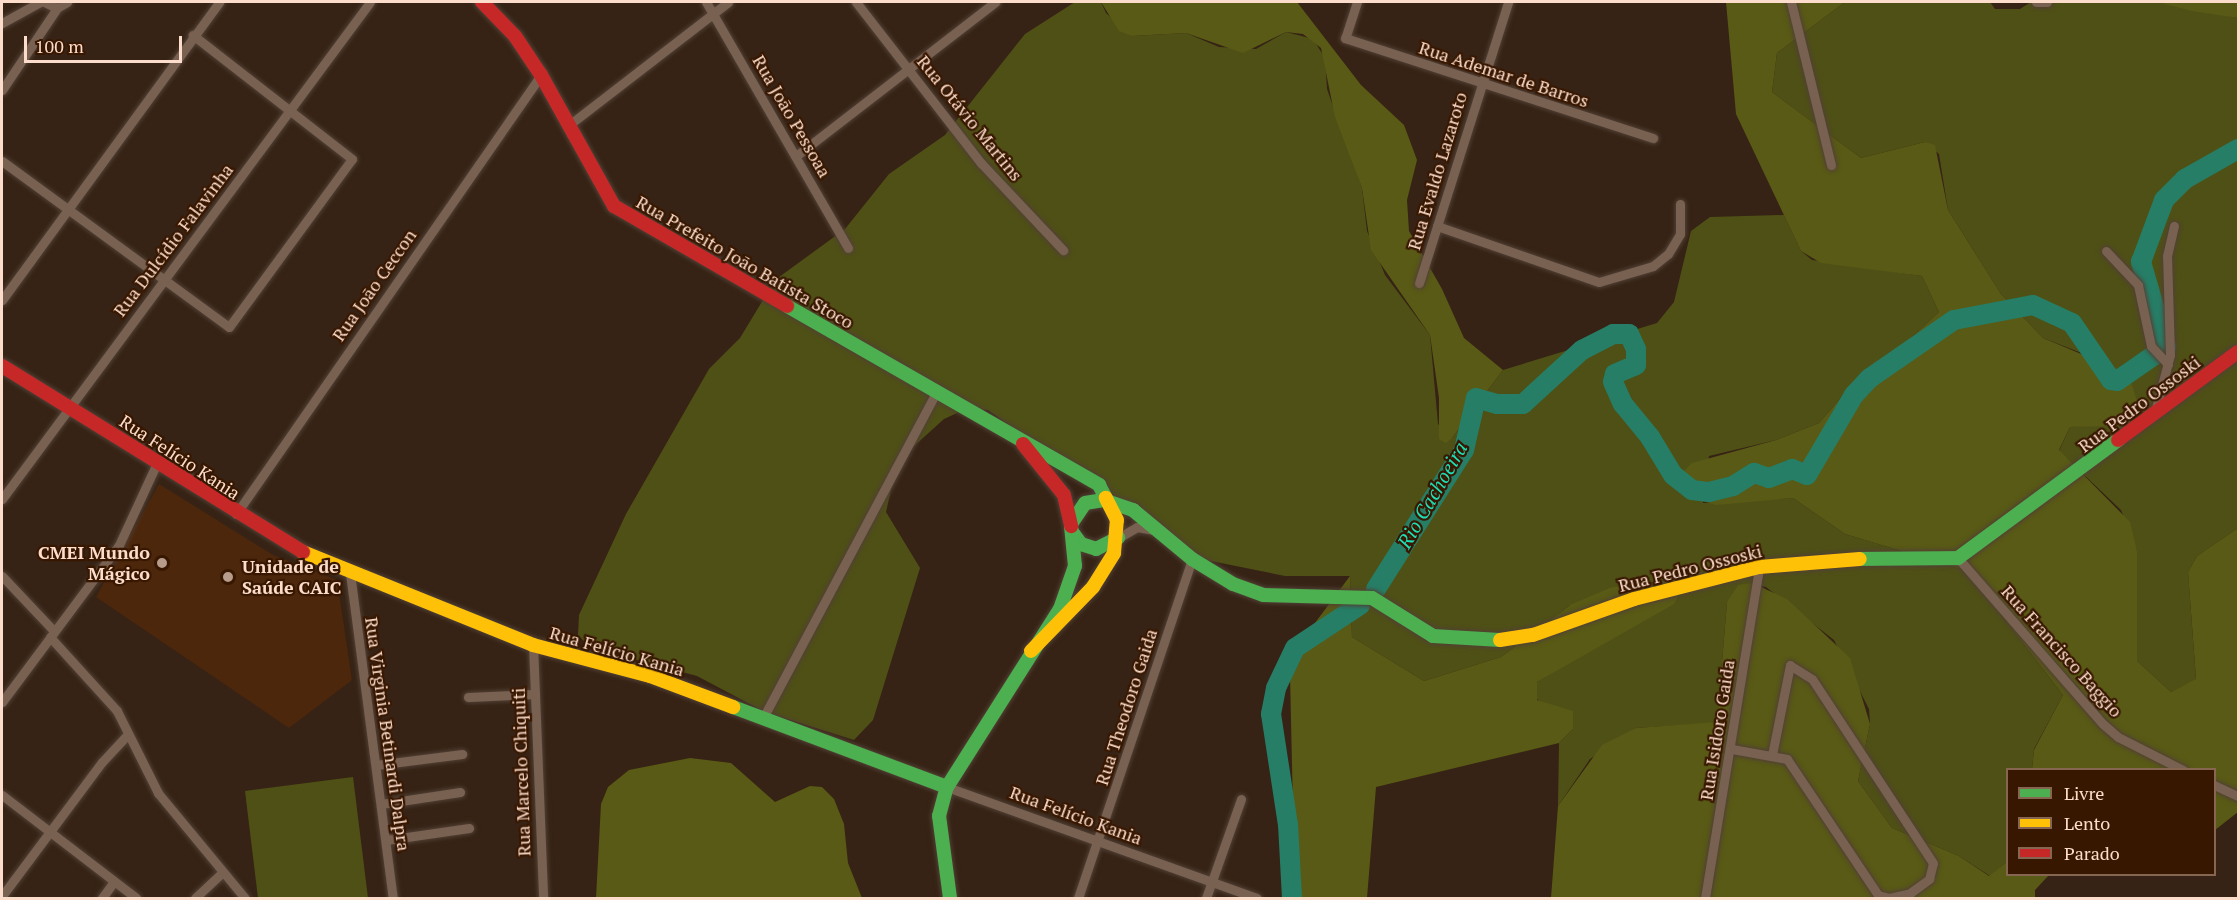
<!DOCTYPE html>
<html>
<head>
<meta charset="utf-8">
<style>
  body { margin:0 }
  #map { position:relative; width:2240px; height:900px; overflow:hidden; background:#362315; font-family:"PT Serif",serif }
  div>[style] { position:absolute }
  [style*='--x'] { left:calc(var(--x)*1px); top:calc(var(--y)*1px); width:calc(var(--w)*1px); rotate:calc(var(--a)*1deg) }
  .built>* { inset:0; background:#4c270c }
  .green>* { inset:0; background:#4f5016 }
  .forest>* { inset:0; background:#595a15 }
  .river>* { height:20px; margin:-10px; padding:0 10px; transform-origin:10px; border-radius:10px; background:#267e67 }
  .roads { filter:drop-shadow(0 0 2px #514035) drop-shadow(0 0 2px #514035) }
  .street>* { height:9px; margin:-4.5px; padding:0 4.5px; transform-origin:4.5px; border-radius:4.5px; background:#796151 }
  .fast>* { height:14px; margin:-7px; padding:0 7px; transform-origin:7px; border-radius:7px; background:#4caf50 }
  .slow>* { height:14px; margin:-7px; padding:0 7px; transform-origin:7px; border-radius:7px; background:#ffc107 }
  .jam>* { height:14px; margin:-7px; padding:0 7px; transform-origin:7px; border-radius:7px; background:#c62828 }
  .dots>* { width:16px; height:16px; translate:-50% -50%; box-sizing:border-box; border:3px solid #381700; border-radius:50% }
  span { translate:-50% -50%; white-space:nowrap; text-align:center; line-height:1.15; -webkit-text-stroke:4.5px #381700; paint-order:stroke }
  .street-label { font-size:18px; color:#fcdcca }
  .poi-label { font-size:18px; color:#fcdcca; font-weight:700 }
  .right { translate:-100% -50%; text-align:right }
  .left { translate:0 -50%; text-align:left }
  .water-label { font-size:20px; color:#1ddeb5; font-style:italic }
  .frame { position:absolute; inset:0; border:3px solid #fcdcca; pointer-events:none }
  .legend { position:absolute; left:2006px; top:768px; width:210px; height:108px; box-sizing:border-box; background:#381700; border:2px solid #866651; margin:0; padding:8px 10px; list-style:none; font-size:18px; color:#fcdcca }
  .legend li { display:flex; align-items:center; gap:12px; height:30px }
  .legend b { width:30px; border:2px solid #866651 }
  .scale { position:absolute; left:24px; top:36px; width:158px; height:27px; box-sizing:border-box; border:3px solid #fcdcca; border-top:0; padding-left:8px; font-size:18px; line-height:21px; white-space:nowrap; color:#fcdcca; -webkit-text-stroke:4px #381700; paint-order:stroke }
</style>
</head>
<body>
<div id="map">
  <div class="built">
    <div style="clip-path:polygon(159px 484px,273px 555px,337px 580px,352px 680px,289px 728px,96px 597px)"></div>
  </div>
  <div class="green">
    <div style="clip-path:polygon(1075px 2px,1101px 2px,1106px 13px,1132px 36px,1186px 33px,1219px 47px,1256px 49px,1286px 32px,1313px 39px,1325px 58px,1327px 89px,1362px 188px,1367px 231px,1385px 275px,1430px 335px,1438px 424px,1452px 438px,1503px 370px,1657px 323px,1674px 302px,1691px 231px,1710px 217px,1784px 215px,1801px 251px,1812px 260px,1922px 276px,1939px 312px,1897px 351px,1865px 370px,1819px 423px,1776px 440px,1709px 456px,1703px 503px,1793px 498px,1845px 534px,1967px 571px,2063px 695px,2034px 749px,2032px 769px,2008px 770px,2007px 862px,1990px 876px,1959px 856px,1892px 828px,1858px 781px,1870px 724px,1869px 709px,1834px 640px,1766px 587px,1752px 583px,1727px 602px,1717px 723px,1636px 728px,1590px 759px,1558px 806px,1559px 743px,1573px 729px,1537px 699px,1537px 682px,1631px 625px,1570px 605px,1501px 657px,1424px 681px,1352px 637px,1350px 576px,1285px 576px,1201px 559px,988px 410px,968px 408px,944px 419px,914px 446px,894px 476px,886px 512px,920px 568px,873px 720px,854px 740px,765px 712px,697px 676px,590px 647px,578px 635px,579px 615px,626px 514px,709px 369px,740px 338px,775px 280px,845px 229px,889px 174px,945px 135px,1025px 34px)"></div>
    <div style="clip-path:polygon(1845px 2px,1990px 2px,1995px 9px,2020px 9px,2031px 2px,2157px 2px,2238px 18px,2238px 528px,2197px 556px,2188px 572px,2196px 680px,2171px 692px,2137px 661px,2137px 551px,2121px 510px,2059px 451px,2070px 427px,2123px 423px,2134px 413px,2136px 401px,2097px 359px,2043px 338px,2001px 294px,1948px 210px,1939px 154px,1925px 142px,1861px 158px,1772px 92px,1777px 53px)"></div>
    <div style="clip-path:polygon(353px 777px,368px 898px,258px 898px,245px 791px)"></div>
  </div>
  <div class="forest">
    <div style="clip-path:polygon(1101px 2px,1297px 2px,1361px 85px,1404px 125px,1417px 160px,1407px 200px,1409px 231px,1442px 289px,1464px 338px,1503px 370px,1452px 438px,1446px 443px,1439px 439px,1439px 398px,1430px 335px,1371px 250px,1362px 188px,1335px 117px,1321px 48px,1303px 34px,1286px 32px,1243px 53px,1186px 33px,1132px 36px,1119px 31px)"></div>
    <div style="clip-path:polygon(1726px 2px,1845px 2px,1777px 53px,1772px 92px,1861px 158px,1925px 142px,1935px 145px,1948px 210px,2001px 294px,2043px 338px,2117px 369px,2132px 385px,2137px 401px,2134px 413px,2110px 426px,2070px 427px,2059px 450px,2130px 522px,2137px 551px,2137px 661px,2171px 692px,2196px 679px,2188px 572px,2197px 556px,2238px 528px,2238px 812px,2215px 830px,2214px 770px,2032px 769px,2034px 750px,2063px 695px,1967px 571px,1845px 534px,1793px 498px,1716px 505px,1693px 498px,1684px 485px,1684px 471px,1692px 463px,1776px 440px,1819px 423px,1865px 370px,1897px 351px,1939px 312px,1922px 276px,1821px 263px,1801px 251px,1736px 114px)"></div>
    <div style="clip-path:polygon(2157px 2px,2238px 2px,2238px 18px,2192px 11px)"></div>
    <div style="clip-path:polygon(1350px 576px,1352px 637px,1424px 681px,1501px 657px,1570px 605px,1610px 588px,1641px 581px,1669px 583px,1680px 592px,1674px 604px,1537px 682px,1537px 700px,1573px 711px,1573px 729px,1559px 743px,1376px 787px,1367px 898px,1295px 898px,1290px 675px,1306px 635px)"></div>
    <div style="clip-path:polygon(1752px 583px,1787px 599px,1850px 658px,1870px 724px,1858px 781px,1892px 828px,1959px 856px,1989px 876px,2007px 862px,2008px 874px,2049px 875px,2035px 890px,2035px 898px,1551px 898px,1558px 806px,1602px 745px,1636px 728px,1717px 722px,1727px 602px,1738px 585px)"></div>
    <div style="clip-path:polygon(690px 758px,731px 763px,775px 802px,810px 786px,822px 787px,834px 799px,844px 824px,848px 863px,862px 898px,596px 898px,601px 804px,608px 787px,629px 770px)"></div>
  </div>
  <div class="river">
    <div style="--x:1376;--y:589;--w:165;--a:-57.7"></div>
    <div style="--x:1464;--y:450;--w:53;--a:-77"></div>
    <div style="--x:1476;--y:398;--w:22;--a:16"></div>
    <div style="--x:1497;--y:404;--w:26;--a:0"></div>
    <div style="--x:1523;--y:404;--w:80;--a:-42.5"></div>
    <div style="--x:1582;--y:350;--w:35;--a:-27"></div>
    <div style="--x:1613;--y:334;--w:16;--a:0"></div>
    <div style="--x:1629;--y:334;--w:17;--a:65"></div>
    <div style="--x:1636;--y:349;--w:16;--a:90"></div>
    <div style="--x:1636;--y:365;--w:23;--a:157"></div>
    <div style="--x:1615;--y:374;--w:8;--a:104"></div>
    <div style="--x:1613;--y:382;--w:24;--a:66"></div>
    <div style="--x:1623;--y:404;--w:43;--a:50.7"></div>
    <div style="--x:1650;--y:437;--w:44;--a:58.8"></div>
    <div style="--x:1673;--y:475;--w:24;--a:38"></div>
    <div style="--x:1692;--y:490;--w:17;--a:7"></div>
    <div style="--x:1709;--y:492;--w:25;--a:-14"></div>
    <div style="--x:1733;--y:486;--w:25;--a:-32"></div>
    <div style="--x:1754;--y:473;--w:16;--a:18"></div>
    <div style="--x:1769;--y:478;--w:25;--a:-21"></div>
    <div style="--x:1792;--y:469;--w:16;--a:22"></div>
    <div style="--x:1807;--y:475;--w:93;--a:-59.6"></div>
    <div style="--x:1854;--y:395;--w:23;--a:-47"></div>
    <div style="--x:1870;--y:378;--w:102;--a:-34.6"></div>
    <div style="--x:1954;--y:320;--w:80;--a:-10.8"></div>
    <div style="--x:2033;--y:305;--w:43;--a:24.8"></div>
    <div style="--x:2072;--y:323;--w:69;--a:55.6"></div>
    <div style="--x:2111;--y:380;--w:6;--a:9"></div>
    <div style="--x:2117;--y:381;--w:60;--a:-34.8"></div>
    <div style="--x:2166;--y:347;--w:89;--a:-106.4"></div>
    <div style="--x:2141;--y:262;--w:66;--a:-69.6"></div>
    <div style="--x:2164;--y:200;--w:30;--a:-45"></div>
    <div style="--x:2185;--y:179;--w:61;--a:-29.5"></div>
    <div style="--x:1292;--y:898;--w:73;--a:-93.1"></div>
    <div style="--x:1288;--y:825;--w:112;--a:-98.7"></div>
    <div style="--x:1271;--y:714;--w:26;--a:-79"></div>
    <div style="--x:1276;--y:688;--w:44;--a:-64.6"></div>
    <div style="--x:1295;--y:648;--w:78;--a:-33.5"></div>
  </div>
  <div class="roads">
    <div class="street">
      <div style="--x:44;--y:2;--w:14;--a:25"></div>
      <div style="--x:57;--y:8;--w:12;--a:-31"></div>
      <div style="--x:706;--y:2;--w:284;--a:60"></div>
      <div style="--x:856;--y:2;--w:204;--a:52.2"></div>
      <div style="--x:981;--y:163;--w:120;--a:46.7"></div>
      <div style="--x:1357;--y:2;--w:38;--a:108"></div>
      <div style="--x:1345;--y:38;--w:324;--a:18"></div>
      <div style="--x:1791;--y:2;--w:168;--a:76.2"></div>
      <div style="--x:2036;--y:2;--w:11;--a:0"></div>
      <div style="--x:2;--y:23;--w:43;--a:-28.9"></div>
      <div style="--x:2;--y:90;--w:99;--a:-56.1"></div>
      <div style="--x:569;--y:125;--w:201;--a:-37.7"></div>
      <div style="--x:796;--y:156;--w:252;--a:-37.7"></div>
      <div style="--x:2;--y:161;--w:281;--a:36.2"></div>
      <div style="--x:229;--y:327;--w:208;--a:-53.8"></div>
      <div style="--x:352;--y:159;--w:202;--a:-142.1"></div>
      <div style="--x:1437;--y:226;--w:171;--a:19.1"></div>
      <div style="--x:1599;--y:282;--w:56;--a:-16.5"></div>
      <div style="--x:1653;--y:266;--w:19;--a:-39"></div>
      <div style="--x:1668;--y:254;--w:23;--a:-59"></div>
      <div style="--x:1680;--y:234;--w:30;--a:-90"></div>
      <div style="--x:2106;--y:251;--w:47;--a:46.7"></div>
      <div style="--x:2138;--y:285;--w:62;--a:78"></div>
      <div style="--x:2151;--y:346;--w:25;--a:47"></div>
      <div style="--x:1419;--y:283;--w:295;--a:-72.4"></div>
      <div style="--x:2;--y:300;--w:369;--a:-53.9"></div>
      <div style="--x:2155;--y:412;--w:59;--a:-75.3"></div>
      <div style="--x:2170;--y:355;--w:99;--a:-91.7"></div>
      <div style="--x:2167;--y:256;--w:31;--a:-77"></div>
      <div style="--x:2;--y:499;--w:618;--a:-53.48"></div>
      <div style="--x:236;--y:514;--w:535;--a:-55.21"></div>
      <div style="--x:1118;--y:538;--w:22;--a:-30"></div>
      <div style="--x:1137;--y:527;--w:17;--a:10"></div>
      <div style="--x:1958;--y:558;--w:220;--a:48.9"></div>
      <div style="--x:2103;--y:724;--w:20;--a:41"></div>
      <div style="--x:2118;--y:737;--w:73;--a:26.9"></div>
      <div style="--x:350;--y:573;--w:328;--a:82.5"></div>
      <div style="--x:2;--y:576;--w:76;--a:46.6"></div>
      <div style="--x:50;--y:637;--w:100;--a:47.8"></div>
      <div style="--x:117;--y:711;--w:92;--a:63.4"></div>
      <div style="--x:158;--y:793;--w:136;--a:50.4"></div>
      <div style="--x:533;--y:645;--w:253;--a:87.7"></div>
      <div style="--x:468;--y:697;--w:67;--a:-2.6"></div>
      <div style="--x:2;--y:702;--w:196;--a:-53.3"></div>
      <div style="--x:119;--y:545;--w:88;--a:-65.2"></div>
      <div style="--x:763;--y:718;--w:370;--a:-62"></div>
      <div style="--x:1732;--y:749;--w:56;--a:10.3"></div>
      <div style="--x:1787;--y:759;--w:164;--a:56.2"></div>
      <div style="--x:1878;--y:895;--w:11;--a:15"></div>
      <div style="--x:1889;--y:898;--w:22;--a:-13"></div>
      <div style="--x:1910;--y:893;--w:24;--a:-36"></div>
      <div style="--x:1929;--y:879;--w:16;--a:-76"></div>
      <div style="--x:1933;--y:863;--w:220;--a:-123.3"></div>
      <div style="--x:1812;--y:679;--w:26;--a:-148"></div>
      <div style="--x:1790;--y:665;--w:92;--a:101.3"></div>
      <div style="--x:376;--y:765;--w:87;--a:-7.3"></div>
      <div style="--x:2214;--y:785;--w:26;--a:25"></div>
      <div style="--x:947;--y:787;--w:329;--a:19.7"></div>
      <div style="--x:2;--y:795;--w:169;--a:37.5"></div>
      <div style="--x:381;--y:804;--w:80;--a:-8.6"></div>
      <div style="--x:386;--y:840;--w:84;--a:-8.2"></div>
      <div style="--x:2;--y:896;--w:167;--a:-53.3"></div>
      <div style="--x:102;--y:762;--w:35;--a:-47"></div>
      <div style="--x:102;--y:898;--w:19;--a:-54"></div>
      <div style="--x:195;--y:898;--w:37;--a:-43"></div>
      <div style="--x:1078;--y:898;--w:358;--a:-71.4"></div>
      <div style="--x:1206;--y:898;--w:105;--a:-70.5"></div>
      <div style="--x:1705;--y:898;--w:335;--a:-80.7"></div>
    </div>
    <div class="fast">
      <div style="--x:787;--y:306;--w:360;--a:29.8"></div>
      <div style="--x:1099;--y:485;--w:15;--a:62"></div>
      <div style="--x:1071;--y:524;--w:25;--a:-56"></div>
      <div style="--x:1085;--y:503;--w:19;--a:-9"></div>
      <div style="--x:1104;--y:500;--w:31;--a:19"></div>
      <div style="--x:1133;--y:510;--w:77;--a:39.7"></div>
      <div style="--x:1192;--y:559;--w:48;--a:31.4"></div>
      <div style="--x:1233;--y:584;--w:32;--a:20"></div>
      <div style="--x:1263;--y:595;--w:109;--a:1.6"></div>
      <div style="--x:1372;--y:598;--w:72;--a:31.9"></div>
      <div style="--x:1433;--y:636;--w:67;--a:3.4"></div>
      <div style="--x:1073;--y:533;--w:14;--a:54"></div>
      <div style="--x:1081;--y:544;--w:16;--a:18"></div>
      <div style="--x:1096;--y:549;--w:25;--a:-27"></div>
      <div style="--x:1860;--y:559;--w:98;--a:-0.6"></div>
      <div style="--x:1958;--y:558;--w:199;--a:-36.4"></div>
      <div style="--x:733;--y:707;--w:228;--a:20.5"></div>
      <div style="--x:950;--y:898;--w:83;--a:-97.6"></div>
      <div style="--x:939;--y:816;--w:30;--a:-75"></div>
      <div style="--x:947;--y:787;--w:211;--a:-57.6"></div>
      <div style="--x:1060;--y:609;--w:46;--a:-70.8"></div>
      <div style="--x:1075;--y:566;--w:40;--a:-95.7"></div>
    </div>
    <div class="slow">
      <div style="--x:303;--y:552;--w:248;--a:22"></div>
      <div style="--x:533;--y:645;--w:121;--a:14.8"></div>
      <div style="--x:650;--y:676;--w:89;--a:20.5"></div>
      <div style="--x:1500;--y:640;--w:33;--a:-9"></div>
      <div style="--x:1533;--y:635;--w:107;--a:-19.6"></div>
      <div style="--x:1634;--y:599;--w:129;--a:-14.4"></div>
      <div style="--x:1759;--y:567;--w:101;--a:-4.5"></div>
      <div style="--x:1031;--y:651;--w:89;--a:-45.9"></div>
      <div style="--x:1093;--y:587;--w:40;--a:-58"></div>
      <div style="--x:1114;--y:553;--w:33;--a:-85"></div>
      <div style="--x:1117;--y:520;--w:25;--a:-117"></div>
    </div>
    <div class="jam">
      <div style="--x:482;--y:2;--w:47;--a:45.9"></div>
      <div style="--x:515;--y:36;--w:47;--a:56.3"></div>
      <div style="--x:541;--y:75;--w:150;--a:60.9"></div>
      <div style="--x:614;--y:206;--w:200;--a:30"></div>
      <div style="--x:2;--y:366;--w:354;--a:31.7"></div>
      <div style="--x:2118;--y:440;--w:149;--a:-36.3"></div>
      <div style="--x:1023;--y:444;--w:65;--a:51.2"></div>
      <div style="--x:1064;--y:495;--w:32;--a:77"></div>
    </div>
  </div>
  <div class="dots">
    <div style="left:162px;top:563px;background:#b79b8b"></div>
    <div style="left:228px;top:577px;background:#b79b8b"></div>
  </div>
  <div class="street-label">
    <span style="left:1504px;top:74px;rotate:18deg">Rua Ademar de Barros</span>
    <span style="left:792px;top:116px;rotate:60deg">Rua João Pessoaa</span>
    <span style="left:970px;top:118px;rotate:51deg">Rua Otávio Martins</span>
    <span style="left:1437px;top:171px;rotate:-73deg">Rua Evaldo Lazaroto</span>
    <span style="left:173px;top:240px;rotate:-53deg">Rua Dulcídio Falavinha</span>
    <span style="left:745px;top:262px;rotate:30deg">Rua Prefeito João Batista Stoco</span>
    <span style="left:374px;top:285px;rotate:-55deg">Rua João Ceccon</span>
    <span style="left:2139px;top:404px;rotate:-37deg">Rua Pedro Ossoski</span>
    <span style="left:180px;top:457px;rotate:33deg">Rua Felício Kania</span>
    <span style="left:1690px;top:568px;rotate:-14deg">Rua Pedro Ossoski</span>
    <span style="left:617px;top:651px;rotate:16deg">Rua Felício Kania</span>
    <span style="left:2062px;top:651px;rotate:48deg">Rua Francisco Baggio</span>
    <span style="left:1126px;top:707px;rotate:-72deg">Rua Theodoro Gaida</span>
    <span style="left:1717px;top:730px;rotate:-81deg">Rua Isidoro Gaida</span>
    <span style="left:388px;top:734px;rotate:82deg">Rua Virginia Betinardi Dalpra</span>
    <span style="left:521px;top:772px;rotate:-92deg">Rua Marcelo Chiquiti</span>
    <span style="left:1076px;top:815px;rotate:20deg">Rua Felício Kania</span>
  </div>
  <div class="poi-label">
    <span class="right" style="left:150px;top:563px">CMEI Mundo<br>Mágico</span>
    <span class="left" style="left:242px;top:577px">Unidade de<br>Saúde CAIC</span>
  </div>
  <div class="water-label">
    <span style="left:1432px;top:495px;rotate:-60deg">Rio Cachoeira</span>
  </div>
  <div class="frame"></div>
  <ul class="legend">
  <li><b style="height:8px;background:#4caf50"></b>Livre</li>
  <li><b style="height:8px;background:#ffc107"></b>Lento</li>
  <li><b style="height:8px;background:#c62828"></b>Parado</li>
  </ul>
  <div class="scale">100 m</div>
</div>
</body>
</html>
